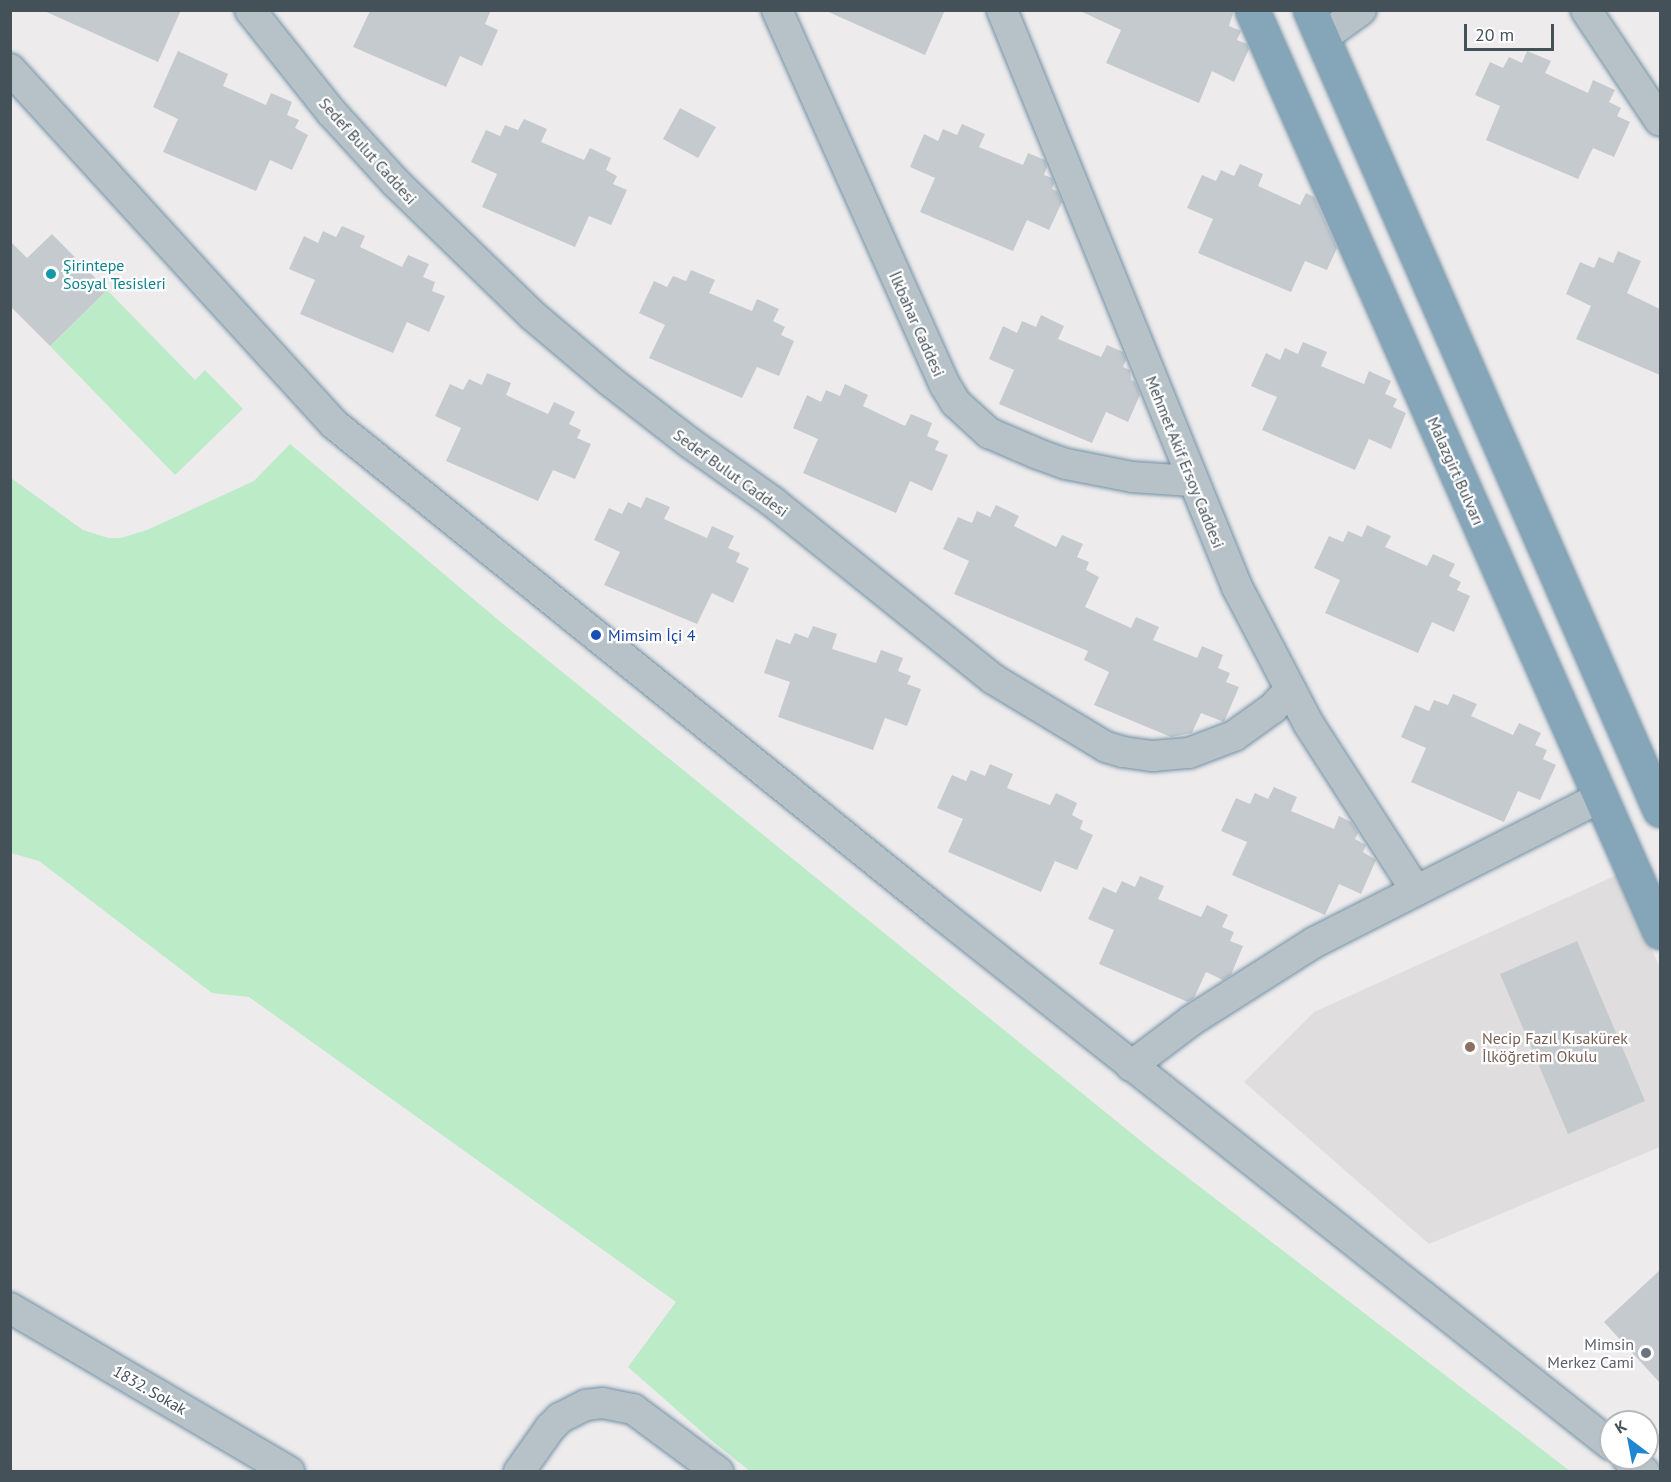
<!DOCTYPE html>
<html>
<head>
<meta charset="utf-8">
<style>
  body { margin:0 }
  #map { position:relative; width:1671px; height:1482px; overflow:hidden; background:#eeebec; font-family:"PT Sans",sans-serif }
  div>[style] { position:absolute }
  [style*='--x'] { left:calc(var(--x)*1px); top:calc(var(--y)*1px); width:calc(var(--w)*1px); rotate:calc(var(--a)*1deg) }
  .education>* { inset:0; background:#dfdddd }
  .green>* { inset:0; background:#bbebc7 }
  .building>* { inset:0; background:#c5cace }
  .roads { filter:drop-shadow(0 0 2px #7090a4) drop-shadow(0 0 2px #7090a4) }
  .street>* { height:30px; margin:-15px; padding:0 15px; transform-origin:15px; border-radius:15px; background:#b7c2c8 }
  .highway>* { height:33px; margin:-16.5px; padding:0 16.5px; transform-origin:16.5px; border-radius:16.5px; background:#85a5b9 }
  .dots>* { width:16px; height:16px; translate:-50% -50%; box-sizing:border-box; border:3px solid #fff; border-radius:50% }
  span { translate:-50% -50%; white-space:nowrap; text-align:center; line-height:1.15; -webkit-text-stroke:4.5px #fff; paint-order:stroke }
  .street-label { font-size:16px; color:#455158 }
  .culture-label { font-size:16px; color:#0d838f }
  .left { translate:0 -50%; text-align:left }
  .transit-label { font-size:16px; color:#164399 }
  .education-label { font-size:16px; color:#785e54 }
  .worship-label { font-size:16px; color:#5b616d }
  .right { translate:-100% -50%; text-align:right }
  .frame { position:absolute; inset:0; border:12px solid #455158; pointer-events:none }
  .north { position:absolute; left:1599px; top:1410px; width:60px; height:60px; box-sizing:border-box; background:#fff; border:2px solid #b5b9bc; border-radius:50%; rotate:328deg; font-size:16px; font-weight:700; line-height:24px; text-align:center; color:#455158 }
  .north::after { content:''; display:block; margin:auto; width:21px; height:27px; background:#2186d2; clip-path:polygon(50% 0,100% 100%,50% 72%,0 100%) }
  .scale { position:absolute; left:1464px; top:24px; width:90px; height:27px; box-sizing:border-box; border:3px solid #455158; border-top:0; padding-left:8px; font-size:18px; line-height:21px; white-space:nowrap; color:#455158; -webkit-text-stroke:4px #fff; paint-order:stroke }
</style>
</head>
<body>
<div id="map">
  <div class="education">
    <div style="clip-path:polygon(1619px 874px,1660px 968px,1660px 1147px,1429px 1244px,1244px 1082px,1314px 1012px)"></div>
  </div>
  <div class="green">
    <div style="clip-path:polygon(107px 290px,195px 380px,205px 370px,243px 409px,175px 475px,50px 346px)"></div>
    <div style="clip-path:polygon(290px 444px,503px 624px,1157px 1154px,1570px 1471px,751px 1472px,711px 1440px,628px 1367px,676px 1302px,249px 997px,212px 993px,39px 861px,11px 853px,11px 478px,83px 530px,108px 538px,121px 538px,147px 530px,254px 481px)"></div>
  </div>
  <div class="building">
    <div style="clip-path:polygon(42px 10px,181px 10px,158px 62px)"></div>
    <div style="clip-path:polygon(491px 10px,485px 24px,498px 30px,482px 66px,460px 56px,446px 87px,353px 47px,370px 11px)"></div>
    <div style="clip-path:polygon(824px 10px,945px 10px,925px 55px)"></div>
    <div style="clip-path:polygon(1078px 10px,1234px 10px,1229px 26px,1241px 31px,1237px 40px,1247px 44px,1249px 49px,1234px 82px,1212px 71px,1199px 103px,1106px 63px,1121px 30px)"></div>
    <div style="clip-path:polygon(178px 51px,228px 74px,223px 86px,266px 105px,271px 93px,292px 102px,287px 115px,299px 120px,295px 128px,308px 135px,292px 170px,270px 160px,256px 191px,163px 152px,178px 119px,153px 107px)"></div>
    <div style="clip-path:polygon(1527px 51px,1551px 61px,1545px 73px,1588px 93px,1593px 80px,1615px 90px,1609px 102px,1621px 108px,1617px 116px,1630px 122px,1614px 157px,1593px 148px,1578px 179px,1486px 140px,1500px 106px,1475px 95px,1490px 62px,1503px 68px,1509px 57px,1522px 63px)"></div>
    <div style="clip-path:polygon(680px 108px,716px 127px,698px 158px,663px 139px)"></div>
    <div style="clip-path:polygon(524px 119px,547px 129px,541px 142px,584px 160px,590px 148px,611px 158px,606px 170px,617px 176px,613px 184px,627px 190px,611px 225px,589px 216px,575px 247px,482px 207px,497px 174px,471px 162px,486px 130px,500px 136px,505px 125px,518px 130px)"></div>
    <div style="clip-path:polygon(962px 124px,985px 134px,979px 147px,1023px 165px,1028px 153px,1045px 160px,1047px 167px,1044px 175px,1052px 178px,1054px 184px,1052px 189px,1057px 191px,1062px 202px,1049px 230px,1027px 220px,1013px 251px,920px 212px,935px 178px,910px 167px,924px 134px,938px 141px,943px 129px,957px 135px)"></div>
    <div style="clip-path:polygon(1240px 164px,1263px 174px,1258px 186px,1300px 205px,1306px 193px,1314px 197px,1337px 248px,1327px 270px,1305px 261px,1291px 292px,1198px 253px,1213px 219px,1187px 208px,1202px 175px,1216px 181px,1221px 170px,1234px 176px)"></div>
    <div style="clip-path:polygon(342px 226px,365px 236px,360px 247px,402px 267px,408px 255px,429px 264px,423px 277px,435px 282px,432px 291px,445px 296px,429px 332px,407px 322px,393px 353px,300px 314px,315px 280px,289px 269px,304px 236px,318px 243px,323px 231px,336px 237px)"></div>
    <div style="clip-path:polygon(52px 234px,107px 290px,50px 346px,10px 306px,10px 241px,27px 258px)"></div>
    <div style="clip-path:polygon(1618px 251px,1641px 261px,1627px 293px,1660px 309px,1660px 375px,1576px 339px,1591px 306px,1566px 294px,1580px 262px,1594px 268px,1599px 257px,1613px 263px)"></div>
    <div style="clip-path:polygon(691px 270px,715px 280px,709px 293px,752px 311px,757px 299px,779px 309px,773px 321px,785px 327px,781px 335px,794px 341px,779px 376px,757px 367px,742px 398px,649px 358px,665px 325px,639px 313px,654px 281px,667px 287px,673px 276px,686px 281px)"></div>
    <div style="clip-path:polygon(1041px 315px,1064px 326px,1058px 339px,1101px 357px,1107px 345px,1123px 352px,1126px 360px,1123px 367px,1130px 370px,1131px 380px,1135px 382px,1140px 395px,1128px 422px,1106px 412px,1092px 443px,999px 404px,1014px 370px,989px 359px,1003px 326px,1017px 333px,1022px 321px,1036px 327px)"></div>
    <div style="clip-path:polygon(1303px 342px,1327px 352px,1321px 366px,1364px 384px,1369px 371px,1391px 381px,1385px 394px,1397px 399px,1393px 407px,1406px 413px,1391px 449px,1369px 439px,1355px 470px,1262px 430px,1277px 397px,1251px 386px,1266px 353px,1280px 360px,1285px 348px,1298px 354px)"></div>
    <div style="clip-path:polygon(487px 373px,511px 383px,506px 395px,548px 414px,554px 402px,575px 412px,569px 424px,581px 430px,577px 438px,591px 444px,575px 479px,553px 470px,538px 501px,446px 461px,461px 428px,435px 416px,450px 384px,463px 390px,469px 379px,482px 385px)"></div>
    <div style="clip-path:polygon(845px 384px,868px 395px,863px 406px,905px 426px,911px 414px,932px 423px,927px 436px,939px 441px,935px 450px,948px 455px,932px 491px,910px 481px,896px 513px,803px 473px,818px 439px,793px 428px,807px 395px,821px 402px,826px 390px,840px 396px)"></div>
    <div style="clip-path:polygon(646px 497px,670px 507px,664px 519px,707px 538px,712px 526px,734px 536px,728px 548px,740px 553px,736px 562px,749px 568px,733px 603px,712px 593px,697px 624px,604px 585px,620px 552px,594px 540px,609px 508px,622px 514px,628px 502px,641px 508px)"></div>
    <div style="clip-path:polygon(996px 505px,1019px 516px,1014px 526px,1056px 547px,1062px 535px,1083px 544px,1077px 557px,1089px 562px,1086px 570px,1099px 577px,1085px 607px,1131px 628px,1136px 617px,1159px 627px,1153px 640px,1197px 658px,1202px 646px,1223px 655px,1218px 668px,1230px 673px,1226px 682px,1239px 687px,1224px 722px,1201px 713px,1192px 733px,1171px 737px,1094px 705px,1109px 672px,1084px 660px,1088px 651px,954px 594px,969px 561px,943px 549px,958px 517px,972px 523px,977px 511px,990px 517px)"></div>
    <div style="clip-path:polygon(1367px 525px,1391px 536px,1385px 547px,1427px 566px,1433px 554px,1455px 564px,1449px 576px,1461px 582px,1457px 590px,1470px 596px,1454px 632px,1432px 622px,1418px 653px,1325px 613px,1340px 580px,1314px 568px,1329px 536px,1343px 542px,1348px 531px,1362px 537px)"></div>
    <div style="clip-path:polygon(813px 626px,837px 634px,832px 649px,876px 663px,881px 650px,903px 658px,898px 671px,911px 676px,907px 684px,921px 689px,907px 726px,885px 718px,873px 750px,778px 717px,790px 682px,764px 673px,776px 639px,790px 644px,795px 633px,808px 638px)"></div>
    <div style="clip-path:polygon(1453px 694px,1477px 704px,1471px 716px,1513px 735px,1519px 723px,1541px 733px,1535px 745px,1547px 750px,1543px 759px,1556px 765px,1540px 800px,1518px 791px,1504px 822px,1411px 782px,1426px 748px,1401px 737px,1415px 705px,1429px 711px,1434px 700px,1448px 705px)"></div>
    <div style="clip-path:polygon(990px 764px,1013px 774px,1007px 788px,1050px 805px,1056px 793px,1077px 803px,1072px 815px,1083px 821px,1080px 829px,1093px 835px,1077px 870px,1055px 861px,1041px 892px,948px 852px,963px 819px,937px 808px,952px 775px,966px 781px,971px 770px,985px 776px)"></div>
    <div style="clip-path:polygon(1274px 787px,1297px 797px,1291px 811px,1334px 829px,1339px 816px,1351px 822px,1358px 833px,1355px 839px,1366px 845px,1363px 852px,1376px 860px,1361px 894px,1339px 884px,1325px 915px,1232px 875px,1247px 842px,1221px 831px,1236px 798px,1250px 804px,1255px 793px,1268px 799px)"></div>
    <div style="clip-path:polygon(1140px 876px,1164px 886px,1158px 899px,1201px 917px,1207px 905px,1228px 915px,1222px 927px,1234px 932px,1230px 941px,1243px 946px,1231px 975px,1223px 980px,1206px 972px,1194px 998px,1188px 1002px,1099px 964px,1114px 930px,1088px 919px,1103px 887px,1116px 893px,1122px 881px,1135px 887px)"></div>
    <div style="clip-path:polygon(1577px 941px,1645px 1101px,1568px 1134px,1500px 974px)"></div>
    <div style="clip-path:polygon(1660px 1270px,1660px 1383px,1604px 1322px)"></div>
  </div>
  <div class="roads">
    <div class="street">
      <div style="--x:250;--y:10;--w:132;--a:51.5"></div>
      <div style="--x:332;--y:113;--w:95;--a:47.6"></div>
      <div style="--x:396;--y:183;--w:190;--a:44.1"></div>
      <div style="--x:532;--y:315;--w:102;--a:40.2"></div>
      <div style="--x:610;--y:381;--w:101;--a:37.8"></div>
      <div style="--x:690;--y:443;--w:102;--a:35.4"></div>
      <div style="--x:773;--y:502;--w:282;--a:38.8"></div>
      <div style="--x:993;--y:679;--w:132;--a:31"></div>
      <div style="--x:1106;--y:747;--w:18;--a:16"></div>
      <div style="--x:1123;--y:752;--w:30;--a:8"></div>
      <div style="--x:1153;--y:756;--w:36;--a:-5"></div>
      <div style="--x:1189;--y:753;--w:48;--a:-20.7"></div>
      <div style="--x:1234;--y:736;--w:48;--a:-35.7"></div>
      <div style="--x:1273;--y:708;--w:24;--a:-48"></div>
      <div style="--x:777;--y:10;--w:411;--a:65.9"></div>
      <div style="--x:945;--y:385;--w:21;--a:59"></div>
      <div style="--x:956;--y:403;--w:45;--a:42.3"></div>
      <div style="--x:989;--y:433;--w:53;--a:23.2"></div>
      <div style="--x:1038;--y:454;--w:30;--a:20"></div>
      <div style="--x:1066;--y:464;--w:67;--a:11.1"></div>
      <div style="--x:1132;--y:477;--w:61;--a:3.8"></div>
      <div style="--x:1002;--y:10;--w:623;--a:67.84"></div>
      <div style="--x:1237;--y:587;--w:153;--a:62.4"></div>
      <div style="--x:1308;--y:723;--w:197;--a:57.2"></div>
      <div style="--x:1586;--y:10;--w:133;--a:56.3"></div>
      <div style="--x:1322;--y:38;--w:48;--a:-35.7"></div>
      <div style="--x:10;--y:69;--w:481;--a:47.6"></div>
      <div style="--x:334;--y:424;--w:780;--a:38.91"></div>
      <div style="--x:941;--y:914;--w:855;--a:38.4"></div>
      <div style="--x:1131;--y:1066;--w:76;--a:-37"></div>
      <div style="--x:1192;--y:1020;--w:146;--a:-32.4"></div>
      <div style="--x:1315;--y:942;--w:321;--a:-26.9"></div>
      <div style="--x:10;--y:1308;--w:324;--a:30.4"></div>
      <div style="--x:1627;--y:1458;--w:22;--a:39"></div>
      <div style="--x:519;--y:1472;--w:54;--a:-54.8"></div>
      <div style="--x:550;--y:1428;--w:14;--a:-45"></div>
      <div style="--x:560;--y:1418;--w:29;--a:-27"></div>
      <div style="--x:586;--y:1405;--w:16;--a:-7"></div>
      <div style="--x:602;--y:1403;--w:32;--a:11"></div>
      <div style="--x:633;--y:1409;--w:106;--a:36.5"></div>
    </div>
    <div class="highway">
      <div style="--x:1252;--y:10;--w:1008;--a:66.13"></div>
      <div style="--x:1310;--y:10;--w:873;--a:66.37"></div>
    </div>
  </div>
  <div class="dots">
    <div style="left:51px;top:274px;background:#0f9aa8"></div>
    <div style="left:596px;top:635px;background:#1a4fb4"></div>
    <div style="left:1470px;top:1047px;background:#8d6e63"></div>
    <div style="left:1646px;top:1353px;background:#6b7280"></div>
  </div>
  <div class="street-label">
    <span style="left:368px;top:151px;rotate:48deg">Sedef Bulut Caddesi</span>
    <span style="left:917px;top:324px;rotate:66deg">İlkbahar Caddesi</span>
    <span style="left:1185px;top:462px;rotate:68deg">Mehmet Akif Ersoy Caddesi</span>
    <span style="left:1456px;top:471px;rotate:66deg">Malazgirt Bulvarı</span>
    <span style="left:731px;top:473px;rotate:36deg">Sedef Bulut Caddesi</span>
    <span style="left:150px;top:1390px;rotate:30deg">1832. Sokak</span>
  </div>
  <div class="culture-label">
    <span class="left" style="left:63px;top:274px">Şirintepe<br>Sosyal Tesisleri</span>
  </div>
  <div class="transit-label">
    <span class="left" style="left:608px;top:635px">Mimsim İçi 4</span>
  </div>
  <div class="education-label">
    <span class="left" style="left:1482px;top:1047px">Necip Fazıl Kısakürek<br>İlköğretim Okulu</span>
  </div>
  <div class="worship-label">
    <span class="right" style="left:1634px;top:1353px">Mimsin<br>Merkez Cami</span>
  </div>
  <div class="frame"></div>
  <div class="north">K</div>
  <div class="scale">20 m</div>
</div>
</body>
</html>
